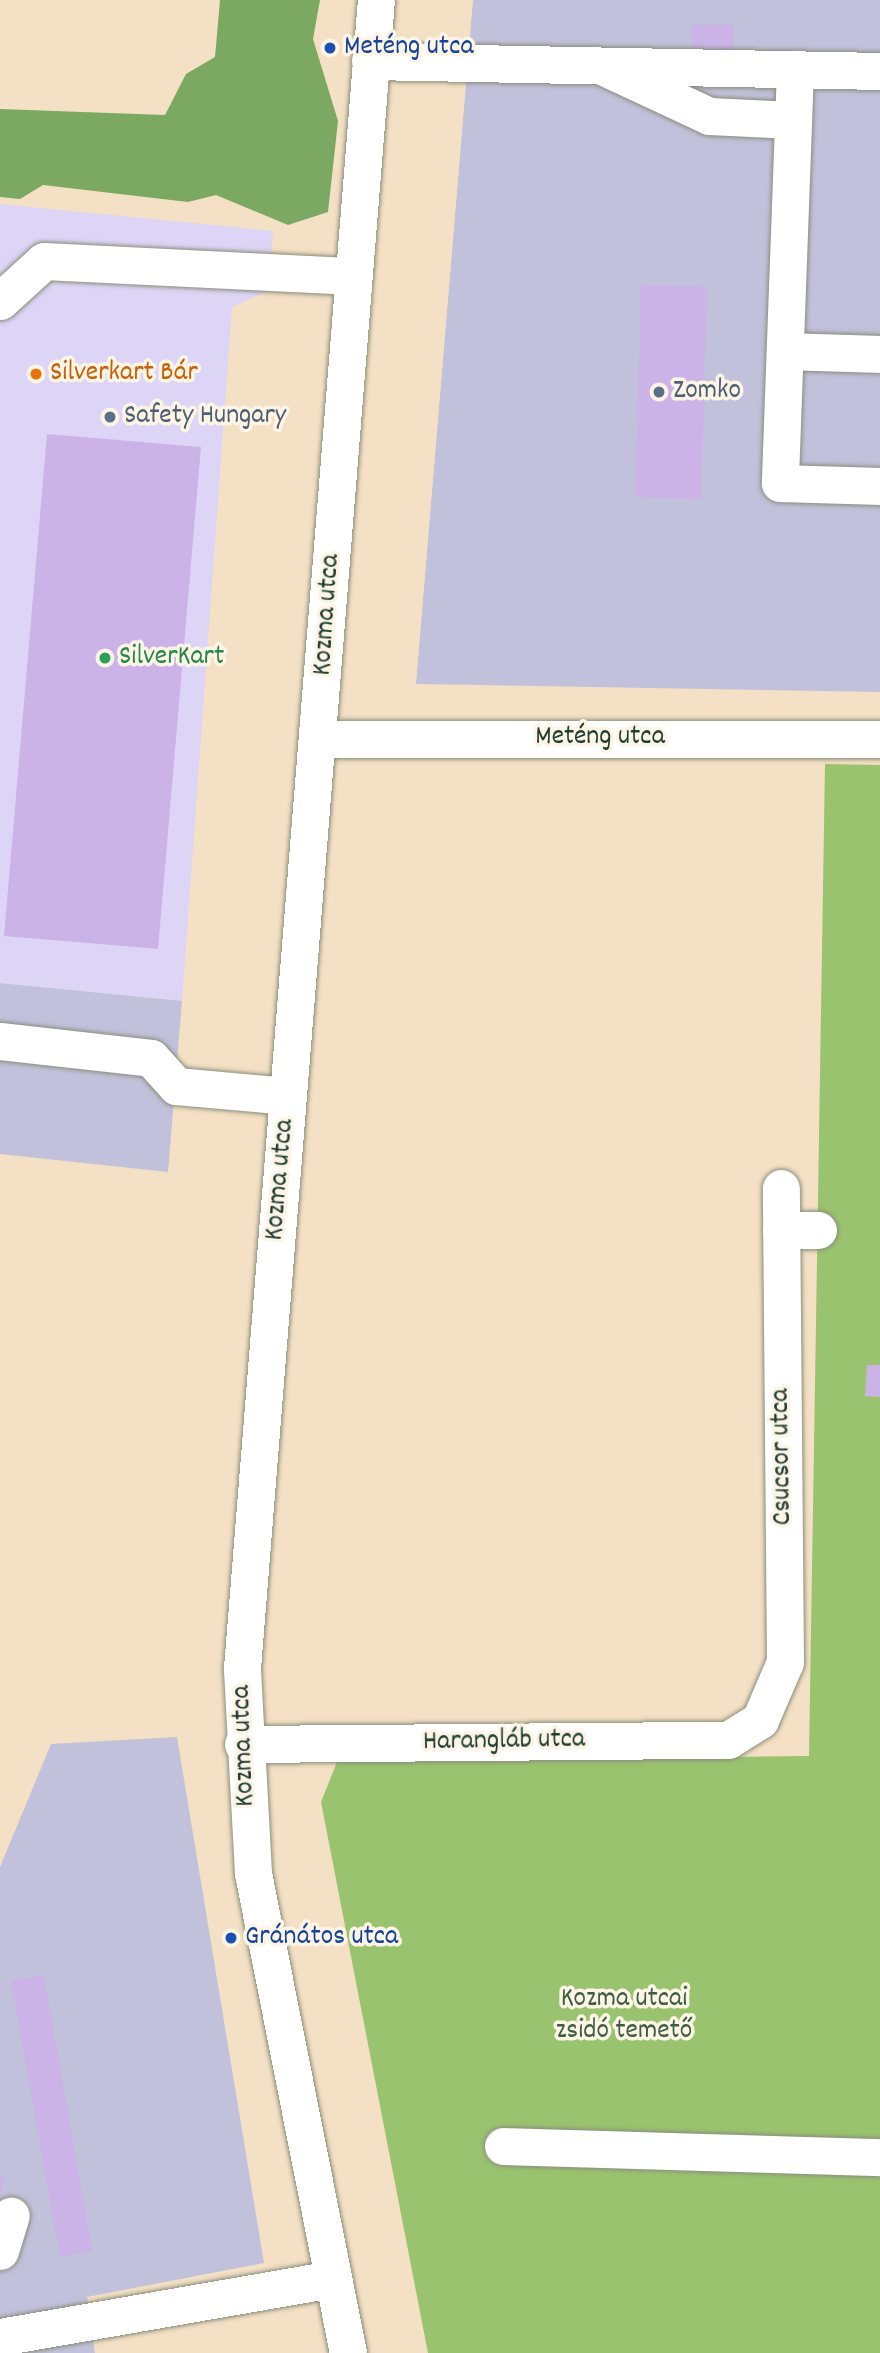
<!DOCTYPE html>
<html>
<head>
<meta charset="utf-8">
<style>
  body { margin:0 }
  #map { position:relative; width:880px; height:2353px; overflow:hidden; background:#f4e0c4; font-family:Dekko,sans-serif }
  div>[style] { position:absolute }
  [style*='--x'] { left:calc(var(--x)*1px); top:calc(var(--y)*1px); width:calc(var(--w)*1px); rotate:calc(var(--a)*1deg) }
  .built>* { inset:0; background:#ddd5f6 }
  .industrial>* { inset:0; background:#c2c1dc }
  .green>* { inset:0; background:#9ac36f }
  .forest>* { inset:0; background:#7ba962 }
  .building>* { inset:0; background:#ccb3e7 }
  .roads { filter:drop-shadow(0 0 2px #8a8e7c) drop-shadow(0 0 2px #8a8e7c) }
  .minor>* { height:37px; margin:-18.5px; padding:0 18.5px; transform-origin:18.5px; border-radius:18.5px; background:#fff }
  .dots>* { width:19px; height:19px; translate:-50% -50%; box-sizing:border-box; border:4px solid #fcf5e5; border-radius:50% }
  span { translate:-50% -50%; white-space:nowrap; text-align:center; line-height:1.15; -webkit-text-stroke:7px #fcf5e5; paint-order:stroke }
  .transit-label { font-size:28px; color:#164399 }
  .left { translate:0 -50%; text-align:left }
  .food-label { font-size:28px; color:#c56008 }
  .service-label { font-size:28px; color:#4e5e75 }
  .street-label { font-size:28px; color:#1f3d34 }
  .leisure-label { font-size:28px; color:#27864d }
  .park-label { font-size:28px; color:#3e5e43 }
</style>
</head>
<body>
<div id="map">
  <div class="built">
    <div style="clip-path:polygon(0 204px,273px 231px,268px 291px,232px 307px,182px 1001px,0 983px)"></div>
  </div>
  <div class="industrial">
    <div style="clip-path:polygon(473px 0,880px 0,880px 692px,416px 684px)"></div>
    <div style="clip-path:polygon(0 983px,182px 1001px,168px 1172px,0 1154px)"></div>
    <div style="clip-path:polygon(177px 1737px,264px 2263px,87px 2297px,95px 2353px,0 2353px,0 1867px,51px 1744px)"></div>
  </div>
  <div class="green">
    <div style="clip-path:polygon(825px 764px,880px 765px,880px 2353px,428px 2353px,321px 1802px,337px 1762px,809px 1756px)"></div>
  </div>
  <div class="forest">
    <div style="clip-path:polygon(220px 0,320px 0,313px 39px,338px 121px,328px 212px,288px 225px,216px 195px,188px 202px,43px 185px,20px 199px,0 197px,0 109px,165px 115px,186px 74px,215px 57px)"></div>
  </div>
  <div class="building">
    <div style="clip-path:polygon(692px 25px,733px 25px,733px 57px,692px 57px)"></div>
    <div style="clip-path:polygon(641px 285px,707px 287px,701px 499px,635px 497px)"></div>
    <div style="clip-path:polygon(47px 434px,201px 447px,158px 949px,4px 936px)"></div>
    <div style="clip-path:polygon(867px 1365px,880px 1365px,880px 1397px,865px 1396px)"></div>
    <div style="clip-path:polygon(44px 1975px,92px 2251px,60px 2257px,11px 1981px)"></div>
    <div style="clip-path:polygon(0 2174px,6px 2177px,0 2192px)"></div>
  </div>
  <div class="roads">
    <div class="minor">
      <div style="--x:370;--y:61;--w:510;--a:1.12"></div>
      <div style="--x:604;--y:67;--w:116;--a:25"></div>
      <div style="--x:709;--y:116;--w:84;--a:2.7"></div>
      <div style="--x:795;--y:69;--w:414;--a:92.1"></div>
      <div style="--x:780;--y:483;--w:100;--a:1.7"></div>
      <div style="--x:0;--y:301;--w:59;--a:-42.3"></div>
      <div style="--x:44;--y:261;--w:310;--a:2.8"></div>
      <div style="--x:785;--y:351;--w:95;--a:1.8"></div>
      <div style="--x:319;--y:739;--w:561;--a:0"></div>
      <div style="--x:0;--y:1041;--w:152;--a:6.4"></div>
      <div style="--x:151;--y:1058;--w:38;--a:48"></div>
      <div style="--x:176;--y:1086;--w:111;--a:5.1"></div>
      <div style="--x:781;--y:1230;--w:37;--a:0"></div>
      <div style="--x:243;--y:1744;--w:485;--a:-0.5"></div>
      <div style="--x:728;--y:1740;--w:38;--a:-32"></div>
      <div style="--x:760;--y:1720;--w:63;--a:-66.7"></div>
      <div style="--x:785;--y:1662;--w:474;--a:-90.5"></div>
      <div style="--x:503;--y:2146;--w:377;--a:1.7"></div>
      <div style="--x:0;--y:2251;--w:37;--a:-73"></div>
      <div style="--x:0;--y:2337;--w:338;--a:-9.9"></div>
      <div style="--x:348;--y:2353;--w:489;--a:-101.2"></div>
      <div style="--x:253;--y:1873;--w:205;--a:-93.1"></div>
      <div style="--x:242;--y:1668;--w:1673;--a:-85.41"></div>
    </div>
  </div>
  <div class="dots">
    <div style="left:330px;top:48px;background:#1a4fb4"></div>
    <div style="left:36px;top:374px;background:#e8710a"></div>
    <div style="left:659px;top:392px;background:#5c6f8a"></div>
    <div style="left:110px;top:417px;background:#5c6f8a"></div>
    <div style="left:105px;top:658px;background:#2e9e5b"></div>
    <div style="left:231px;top:1938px;background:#1a4fb4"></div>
  </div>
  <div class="transit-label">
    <span class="left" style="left:344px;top:48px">Meténg utca</span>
    <span class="left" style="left:245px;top:1938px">Gránátos utca</span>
  </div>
  <div class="food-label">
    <span class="left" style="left:50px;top:374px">Silverkart Bár</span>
  </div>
  <div class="service-label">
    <span class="left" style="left:673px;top:392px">Zomko</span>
    <span class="left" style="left:124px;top:417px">Safety Hungary</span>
  </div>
  <div class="street-label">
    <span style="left:328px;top:615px;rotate:-86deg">Kozma utca</span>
    <span style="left:600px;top:738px">Meténg utca</span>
    <span style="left:281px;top:1180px;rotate:-85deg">Kozma utca</span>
    <span style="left:783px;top:1457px;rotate:-91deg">Csucsor utca</span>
    <span style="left:504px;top:1742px;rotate:-1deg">Harangláb utca</span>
    <span style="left:245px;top:1746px;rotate:-92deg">Kozma utca</span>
  </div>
  <div class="leisure-label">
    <span class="left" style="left:119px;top:658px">SilverKart</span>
  </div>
  <div class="park-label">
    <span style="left:624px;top:2016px">Kozma utcai<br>zsidó temető</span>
  </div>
</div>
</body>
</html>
